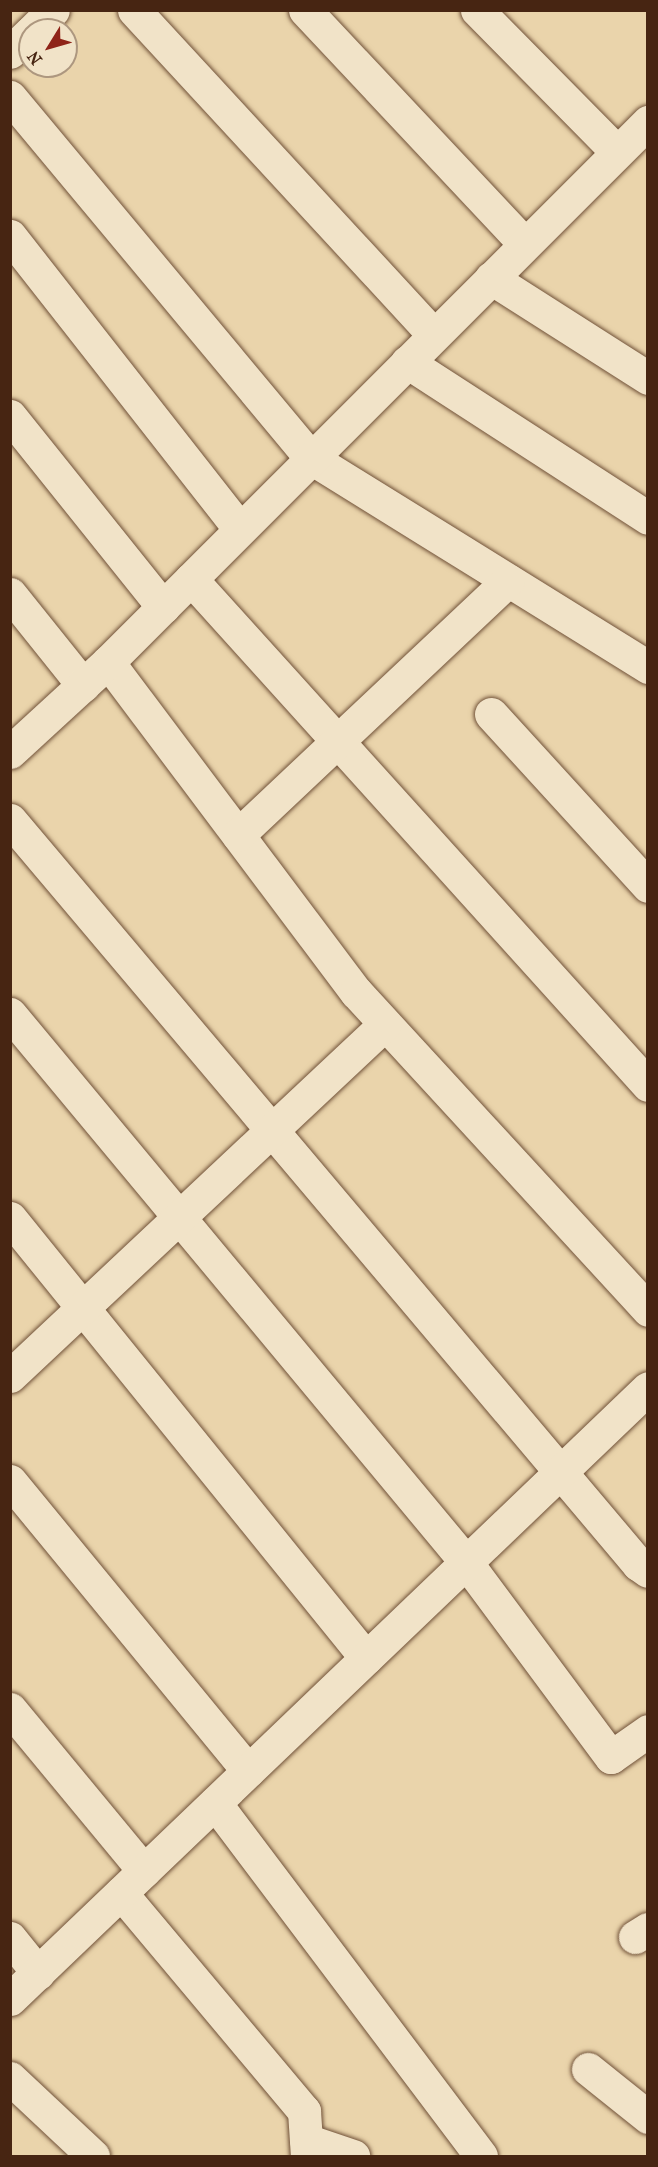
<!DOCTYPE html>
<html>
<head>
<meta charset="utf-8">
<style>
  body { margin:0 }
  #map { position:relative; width:658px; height:2167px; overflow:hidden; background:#ead4ab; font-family:"IM FELL French Canon",serif }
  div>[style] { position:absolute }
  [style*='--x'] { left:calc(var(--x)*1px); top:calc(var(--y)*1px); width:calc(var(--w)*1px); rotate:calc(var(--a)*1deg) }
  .roads { filter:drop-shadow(0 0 2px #705138) drop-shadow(0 0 2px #705138) }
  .minor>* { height:33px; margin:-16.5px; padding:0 16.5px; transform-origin:16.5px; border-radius:16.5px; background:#f1e3c8 }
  span { translate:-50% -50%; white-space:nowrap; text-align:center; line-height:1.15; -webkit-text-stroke:6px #f1e3c8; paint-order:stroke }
  .frame { position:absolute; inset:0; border:12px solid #472512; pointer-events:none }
  .north { position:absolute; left:18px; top:18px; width:60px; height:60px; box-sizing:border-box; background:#f1e3c8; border:2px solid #ad977f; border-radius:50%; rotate:233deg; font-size:16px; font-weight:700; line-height:24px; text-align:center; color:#472512 }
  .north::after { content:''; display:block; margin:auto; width:21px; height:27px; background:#8f2418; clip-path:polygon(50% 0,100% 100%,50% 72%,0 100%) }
</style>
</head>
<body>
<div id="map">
  <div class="roads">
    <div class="minor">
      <div style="--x:134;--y:10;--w:442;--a:47.3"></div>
      <div style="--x:305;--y:10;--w:321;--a:46.8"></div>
      <div style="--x:477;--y:10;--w:199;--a:45.4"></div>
      <div style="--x:33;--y:30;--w:28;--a:-45"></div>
      <div style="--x:10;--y:52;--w:28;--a:-44"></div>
      <div style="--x:10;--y:97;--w:470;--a:50.2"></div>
      <div style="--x:311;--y:458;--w:397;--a:31.8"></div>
      <div style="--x:10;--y:236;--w:372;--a:51.9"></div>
      <div style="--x:491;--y:278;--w:186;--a:32.5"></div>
      <div style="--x:407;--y:362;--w:287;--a:32.9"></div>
      <div style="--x:10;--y:416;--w:245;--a:51.3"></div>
      <div style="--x:191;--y:579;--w:682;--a:47.91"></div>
      <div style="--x:10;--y:594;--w:117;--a:51.3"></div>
      <div style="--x:108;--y:662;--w:413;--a:53.1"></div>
      <div style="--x:356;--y:992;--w:432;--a:47.4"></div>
      <div style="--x:491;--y:714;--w:233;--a:47.6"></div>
      <div style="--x:10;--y:752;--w:133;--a:-42.6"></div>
      <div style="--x:108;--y:662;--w:764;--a:-45"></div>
      <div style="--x:10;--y:820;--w:974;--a:49.83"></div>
      <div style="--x:638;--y:1564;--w:12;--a:35"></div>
      <div style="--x:238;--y:835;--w:371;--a:-43.3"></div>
      <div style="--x:10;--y:1014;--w:713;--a:50.24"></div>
      <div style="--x:466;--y:1562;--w:243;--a:53.4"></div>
      <div style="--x:611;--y:1757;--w:45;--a:-35.1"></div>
      <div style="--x:10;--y:1218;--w:566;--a:51.02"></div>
      <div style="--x:10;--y:1376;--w:514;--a:-43.19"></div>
      <div style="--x:10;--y:1481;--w:375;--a:50.6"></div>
      <div style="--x:10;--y:1709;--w:210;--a:50.4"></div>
      <div style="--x:215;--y:1803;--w:442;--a:53"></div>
      <div style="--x:121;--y:1893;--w:285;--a:50"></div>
      <div style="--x:304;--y:2111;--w:45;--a:86.2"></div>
      <div style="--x:635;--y:1937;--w:15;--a:-32"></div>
      <div style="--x:10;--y:1938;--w:45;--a:51.3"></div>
      <div style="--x:10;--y:1999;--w:883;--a:-43.76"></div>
      <div style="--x:588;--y:2069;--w:77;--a:38.7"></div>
      <div style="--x:10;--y:2078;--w:114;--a:43.2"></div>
      <div style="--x:306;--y:2140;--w:50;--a:18.8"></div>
    </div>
  </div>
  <div class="frame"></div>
  <div class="north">N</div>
</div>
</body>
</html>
